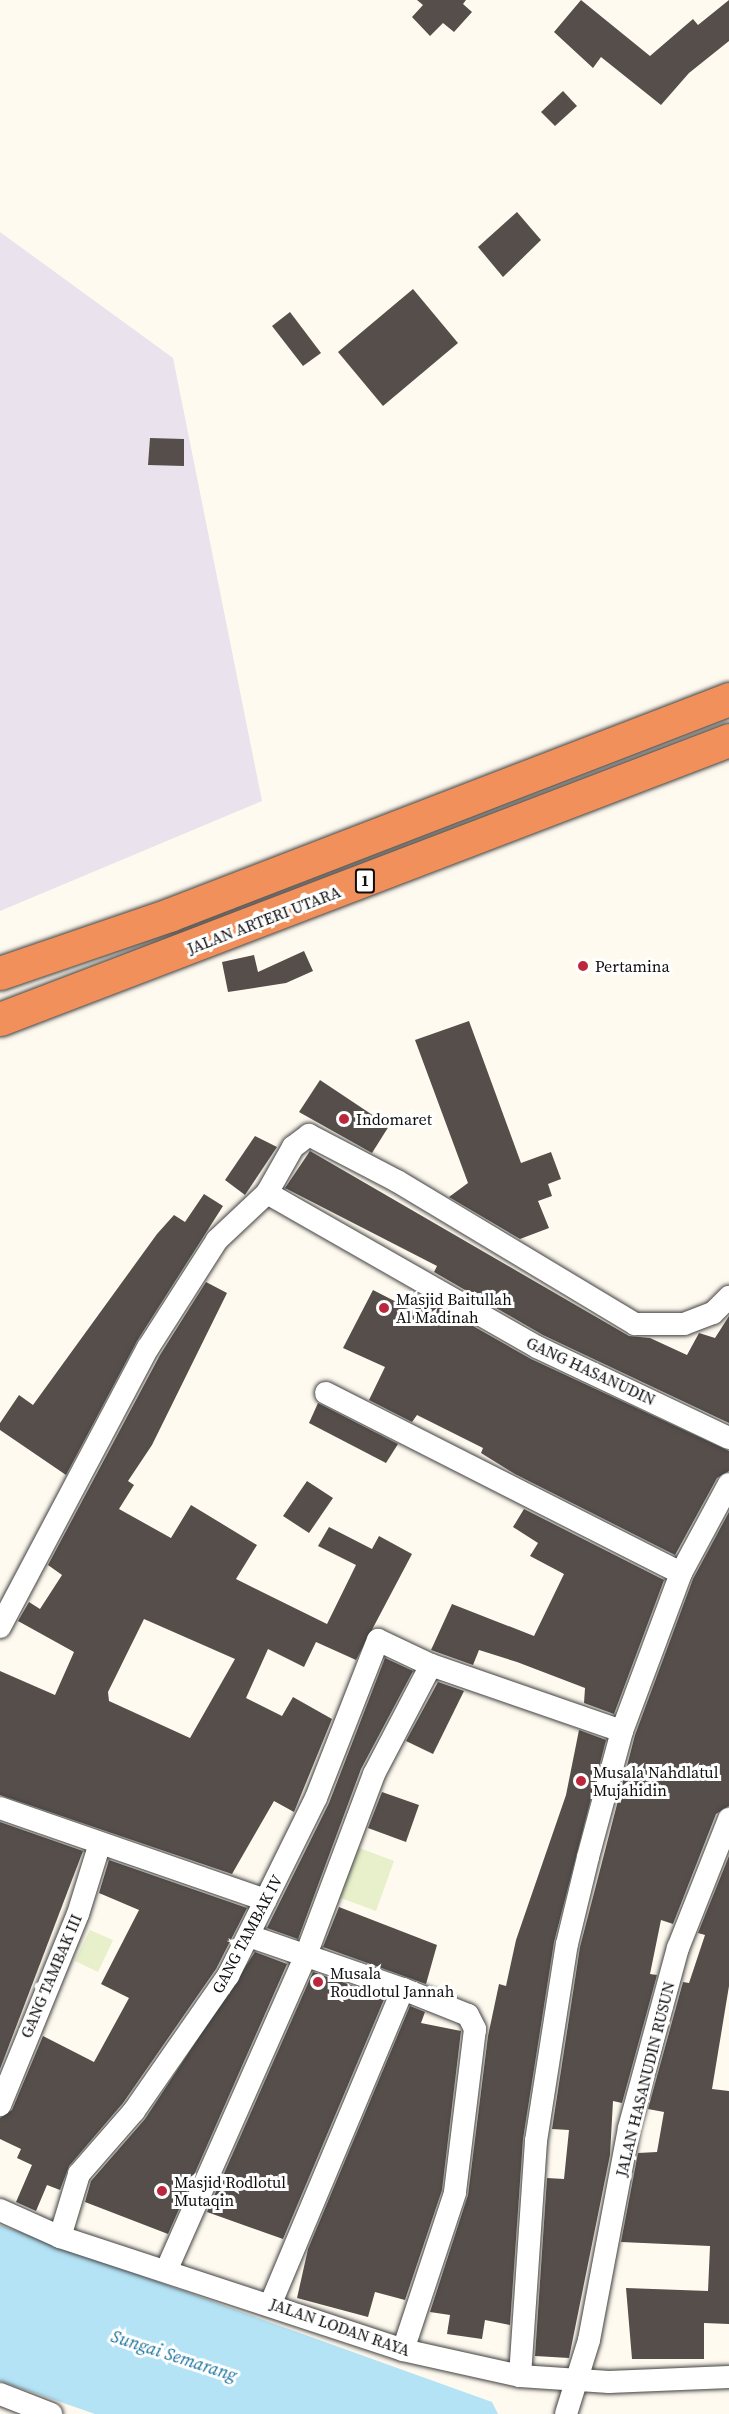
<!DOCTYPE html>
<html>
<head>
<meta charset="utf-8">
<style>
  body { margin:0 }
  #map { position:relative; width:729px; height:2414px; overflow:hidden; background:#fffaef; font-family:"Source Serif 4",serif }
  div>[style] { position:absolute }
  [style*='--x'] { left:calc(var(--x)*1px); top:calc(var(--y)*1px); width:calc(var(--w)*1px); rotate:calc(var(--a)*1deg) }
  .industrial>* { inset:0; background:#eae2ec }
  .pitch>* { inset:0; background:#e7f0ca }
  .water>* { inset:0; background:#b4e3f5 }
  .building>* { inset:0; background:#564e4a }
  .roads { filter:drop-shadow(0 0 2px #414141) drop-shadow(0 0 2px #414141) }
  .street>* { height:22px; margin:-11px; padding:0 11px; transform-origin:11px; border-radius:11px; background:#fff }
  .highway>* { height:33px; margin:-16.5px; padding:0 16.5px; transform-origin:16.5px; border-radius:16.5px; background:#f1905a }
  .dots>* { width:16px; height:16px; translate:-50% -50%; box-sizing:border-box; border:3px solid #fff; border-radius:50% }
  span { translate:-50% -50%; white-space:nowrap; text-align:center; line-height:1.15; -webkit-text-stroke:6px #fff; paint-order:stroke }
  .shield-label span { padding:2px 4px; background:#fff; border:2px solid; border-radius:4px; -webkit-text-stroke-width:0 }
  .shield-label { font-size:15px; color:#0e0e0e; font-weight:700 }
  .street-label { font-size:16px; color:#0e0e0e }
  .poi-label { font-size:16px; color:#0e0e0e }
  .left { translate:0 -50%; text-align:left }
  .water-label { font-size:18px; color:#19719d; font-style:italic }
</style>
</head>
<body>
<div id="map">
  <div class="industrial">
    <div style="clip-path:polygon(0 232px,173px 358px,262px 801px,0 911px)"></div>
  </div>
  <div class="pitch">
    <div style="clip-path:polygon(349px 1844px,394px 1861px,376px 1911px,330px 1894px)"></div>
    <div style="clip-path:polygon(90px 1930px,113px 1940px,98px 1972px,75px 1961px)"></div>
  </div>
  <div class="water">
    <div style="clip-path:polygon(0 2225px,492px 2402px,498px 2414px,95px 2414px,0 2381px)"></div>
  </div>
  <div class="building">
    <div style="clip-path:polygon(417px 0,466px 0,463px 4px,472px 12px,454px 32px,443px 23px,430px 36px,412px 17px,423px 5px)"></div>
    <div style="clip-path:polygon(581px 0,650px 56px,693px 19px,698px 25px,729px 0,729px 41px,689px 73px,661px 105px,601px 57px,593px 68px,554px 32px)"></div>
    <div style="clip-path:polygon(563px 91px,577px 106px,555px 126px,541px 112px)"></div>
    <div style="clip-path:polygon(517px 212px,541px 240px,503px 277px,478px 247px)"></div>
    <div style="clip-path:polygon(413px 289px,458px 343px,383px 406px,338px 352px)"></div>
    <div style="clip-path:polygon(290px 312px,321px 353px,303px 366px,272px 326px)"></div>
    <div style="clip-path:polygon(150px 438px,184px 439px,184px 466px,148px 465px)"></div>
    <div style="clip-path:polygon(304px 951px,313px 971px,286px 983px,228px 992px,222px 962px,254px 955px,258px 972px)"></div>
    <div style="clip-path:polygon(469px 1021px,521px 1163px,551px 1152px,561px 1179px,548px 1184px,552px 1196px,538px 1201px,549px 1228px,520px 1239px,449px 1197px,468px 1183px,415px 1040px)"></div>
    <div style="clip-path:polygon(320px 1080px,389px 1126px,372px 1153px,299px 1112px)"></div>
    <div style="clip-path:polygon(255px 1136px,277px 1147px,245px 1195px,225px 1180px)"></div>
    <div style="clip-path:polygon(310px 1151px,629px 1336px,650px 1338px,687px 1355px,699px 1333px,715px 1338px,729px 1316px,729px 1423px,543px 1335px,434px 1272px,437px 1266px,285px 1188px)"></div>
    <div style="clip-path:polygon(204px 1194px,223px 1206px,137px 1341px,66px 1475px,0 1430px,0 1423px,19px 1395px,33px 1405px,157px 1234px,174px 1215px,185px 1222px)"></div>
    <div style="clip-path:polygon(evenodd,206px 1282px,227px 1293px,152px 1445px,128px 1481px,134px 1485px,119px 1509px,171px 1538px,191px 1505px,257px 1545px,236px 1579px,327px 1624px,356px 1565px,318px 1546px,329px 1527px,372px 1549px,379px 1536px,412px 1554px,356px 1660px,316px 1642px,304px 1667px,268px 1649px,246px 1698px,282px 1716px,293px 1697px,332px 1719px,294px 1812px,274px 1801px,232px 1874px,0 1795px,0 1671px,55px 1695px,74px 1652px,18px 1621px,29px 1602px,40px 1609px,62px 1575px,48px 1565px,160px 1355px,206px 1282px,144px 1619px,235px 1659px,190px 1738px,109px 1701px,108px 1692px,144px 1619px)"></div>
    <div style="clip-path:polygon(373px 1290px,414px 1311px,422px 1297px,531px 1359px,729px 1451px,729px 1471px,717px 1478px,675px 1555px,515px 1474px,481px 1453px,483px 1448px,417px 1415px,412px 1422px,369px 1400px,385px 1367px,343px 1348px)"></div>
    <div style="clip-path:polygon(318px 1403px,398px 1444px,386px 1463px,309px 1423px)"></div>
    <div style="clip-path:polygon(307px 1481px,333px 1498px,309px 1533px,283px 1516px)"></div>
    <div style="clip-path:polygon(524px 1509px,664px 1580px,614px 1714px,584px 1703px,585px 1688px,517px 1662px,479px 1650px,473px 1665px,431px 1650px,452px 1604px,534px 1636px,564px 1574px,530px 1556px,538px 1543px,513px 1527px)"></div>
    <div style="clip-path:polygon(729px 1512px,729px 1806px,716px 1814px,673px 1924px,661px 1920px,650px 1974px,657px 1975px,622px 2103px,613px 2101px,610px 2155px,569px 2358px,535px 2356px,547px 2178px,564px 2179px,569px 2130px,552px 2129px,580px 1947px,635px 1735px,693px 1579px)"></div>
    <div style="clip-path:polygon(385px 1658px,413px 1671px,361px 1769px,298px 1939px,267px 1928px,329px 1803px)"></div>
    <div style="clip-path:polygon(438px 1682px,464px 1691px,433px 1754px,406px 1741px)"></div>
    <div style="clip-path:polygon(579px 1730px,606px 1740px,554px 1942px,523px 2139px,510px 2325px,485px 2320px,482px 2339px,447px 2334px,450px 2315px,430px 2312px,468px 2195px,488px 2036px,499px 1984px,506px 1986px,516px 1940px,566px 1795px)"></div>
    <div style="clip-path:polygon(382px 1792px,419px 1805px,406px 1842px,368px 1828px)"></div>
    <div style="clip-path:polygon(0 1822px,83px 1851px,0 2069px)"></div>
    <div style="clip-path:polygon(729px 1856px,729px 1986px,712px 2089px,729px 2091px,729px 2324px,704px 2323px,704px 2359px,632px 2359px,626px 2288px,708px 2291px,710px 2246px,621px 2242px,638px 2153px,657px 2152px,664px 2112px,648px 2109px,683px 1982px,689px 1983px,705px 1935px,698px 1933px)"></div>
    <div style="clip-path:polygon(109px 1860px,247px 1908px,216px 1969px,123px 2103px,69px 2166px,60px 2190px,47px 2185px,36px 2211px,16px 2202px,32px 2165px,17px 2158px,21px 2149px,0 2139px,0 2118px,12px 2110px,43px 2036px,94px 2062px,129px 1998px,101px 1984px,139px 1910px,99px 1893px)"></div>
    <div style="clip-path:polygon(339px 1907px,437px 1945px,426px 1984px,323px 1947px)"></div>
    <div style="clip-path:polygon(255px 1952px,287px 1964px,168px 2234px,85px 2202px,91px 2181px,145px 2119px)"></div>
    <div style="clip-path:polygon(313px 1972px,385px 1997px,283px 2239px,207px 2212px)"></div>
    <div style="clip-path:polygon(410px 2006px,425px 2012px,421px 2023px,461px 2031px,442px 2190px,405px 2300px,375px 2292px,368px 2317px,297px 2298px,308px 2249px)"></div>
  </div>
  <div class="roads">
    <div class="street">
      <div style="--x:267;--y:1193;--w:311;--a:29.7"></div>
      <div style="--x:537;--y:1347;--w:212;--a:25.4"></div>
      <div style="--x:326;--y:1393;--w:398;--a:26.9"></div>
      <div style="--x:0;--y:1627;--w:316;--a:-62.1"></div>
      <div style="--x:148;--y:1348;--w:128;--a:-57.4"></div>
      <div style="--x:217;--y:1240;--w:69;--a:-43.2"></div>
      <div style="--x:267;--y:1193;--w:53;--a:-60.5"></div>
      <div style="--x:293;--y:1147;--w:20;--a:-37"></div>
      <div style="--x:309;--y:1135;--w:99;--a:27.6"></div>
      <div style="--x:397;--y:1181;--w:278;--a:31"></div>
      <div style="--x:635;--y:1324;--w:49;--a:0"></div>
      <div style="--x:684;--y:1324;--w:31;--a:-21"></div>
      <div style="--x:713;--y:1313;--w:23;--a:-45"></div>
      <div style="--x:0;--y:1808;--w:281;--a:19.1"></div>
      <div style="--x:249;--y:1936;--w:163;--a:19"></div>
      <div style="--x:403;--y:1989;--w:341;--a:112.8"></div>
      <div style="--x:403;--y:1989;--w:70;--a:21.8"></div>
      <div style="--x:468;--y:2015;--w:16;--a:63"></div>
      <div style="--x:475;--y:2029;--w:165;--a:97"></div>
      <div style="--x:455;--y:2193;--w:165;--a:108.3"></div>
      <div style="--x:0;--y:2105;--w:206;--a:-67.8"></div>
      <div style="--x:78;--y:1914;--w:71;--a:-72.8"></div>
      <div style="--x:0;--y:2210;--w:66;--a:24.2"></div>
      <div style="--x:60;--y:2237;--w:361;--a:18.2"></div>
      <div style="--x:403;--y:2350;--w:120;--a:12.5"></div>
      <div style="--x:520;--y:2376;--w:89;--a:3.9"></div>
      <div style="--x:609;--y:2382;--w:120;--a:-2.4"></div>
      <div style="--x:60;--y:2237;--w:66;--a:-73.2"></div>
      <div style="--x:79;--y:2174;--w:84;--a:-48.9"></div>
      <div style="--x:134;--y:2111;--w:165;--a:-55.2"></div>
      <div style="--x:228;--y:1976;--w:199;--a:-63.7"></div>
      <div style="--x:316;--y:1798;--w:170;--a:-68.6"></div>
      <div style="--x:378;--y:1640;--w:59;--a:25.3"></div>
      <div style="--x:431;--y:1665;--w:202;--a:19.1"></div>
      <div style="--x:166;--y:2271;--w:346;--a:-66.1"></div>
      <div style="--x:306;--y:1955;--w:193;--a:-69.4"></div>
      <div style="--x:374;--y:1774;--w:123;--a:-62.4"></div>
      <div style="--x:520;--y:2376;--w:236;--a:-86.1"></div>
      <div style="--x:536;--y:2141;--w:199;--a:-81.1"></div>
      <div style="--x:567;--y:1944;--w:89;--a:-76.4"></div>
      <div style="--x:588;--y:1857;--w:131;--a:-74.9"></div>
      <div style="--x:622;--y:1731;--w:169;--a:-69.5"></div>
      <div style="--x:681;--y:1573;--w:101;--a:-61.7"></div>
      <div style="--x:0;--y:2394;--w:55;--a:21.4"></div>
      <div style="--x:566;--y:2414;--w:77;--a:-72.7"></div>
      <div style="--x:589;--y:2340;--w:216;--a:-79.3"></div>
      <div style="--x:629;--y:2128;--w:187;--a:-74.8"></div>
      <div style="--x:678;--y:1948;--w:139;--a:-68.4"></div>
    </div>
    <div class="highway">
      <div style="--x:0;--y:973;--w:179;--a:-18.9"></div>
      <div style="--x:169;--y:915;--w:600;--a:-21.09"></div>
      <div style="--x:0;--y:1019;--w:781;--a:-20.94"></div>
    </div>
  </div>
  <div class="dots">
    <div style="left:583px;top:966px;background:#bb283e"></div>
    <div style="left:344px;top:1119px;background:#bb283e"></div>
    <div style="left:384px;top:1308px;background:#bb283e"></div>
    <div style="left:581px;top:1781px;background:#bb283e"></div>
    <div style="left:318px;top:1982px;background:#bb283e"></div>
    <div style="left:162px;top:2191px;background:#bb283e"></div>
  </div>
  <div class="shield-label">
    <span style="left:365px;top:881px">1</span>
  </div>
  <div class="street-label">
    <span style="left:264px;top:920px;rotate:-21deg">JALAN ARTERI UTARA</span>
    <span style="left:591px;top:1371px;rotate:25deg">GANG HASANUDIN</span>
    <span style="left:247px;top:1934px;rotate:-62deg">GANG TAMBAK IV</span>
    <span style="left:51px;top:1976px;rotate:-67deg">GANG TAMBAK III</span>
    <span style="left:645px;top:2079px;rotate:-76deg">JALAN HASANUDIN RUSUN</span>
    <span style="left:340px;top:2327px;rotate:19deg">JALAN LODAN RAYA</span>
  </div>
  <div class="poi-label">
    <span class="left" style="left:595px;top:966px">Pertamina</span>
    <span class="left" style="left:356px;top:1119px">Indomaret</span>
    <span class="left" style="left:396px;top:1308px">Masjid Baitullah<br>Al Madinah</span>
    <span class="left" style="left:593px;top:1781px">Musala Nahdlatul<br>Mujahidin</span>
    <span class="left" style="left:330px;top:1982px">Musala<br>Roudlotul Jannah</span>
    <span class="left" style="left:174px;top:2191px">Masjid Rodlotul<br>Mutaqin</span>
  </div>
  <div class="water-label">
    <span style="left:174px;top:2356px;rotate:18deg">Sungai Semarang</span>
  </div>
</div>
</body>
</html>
